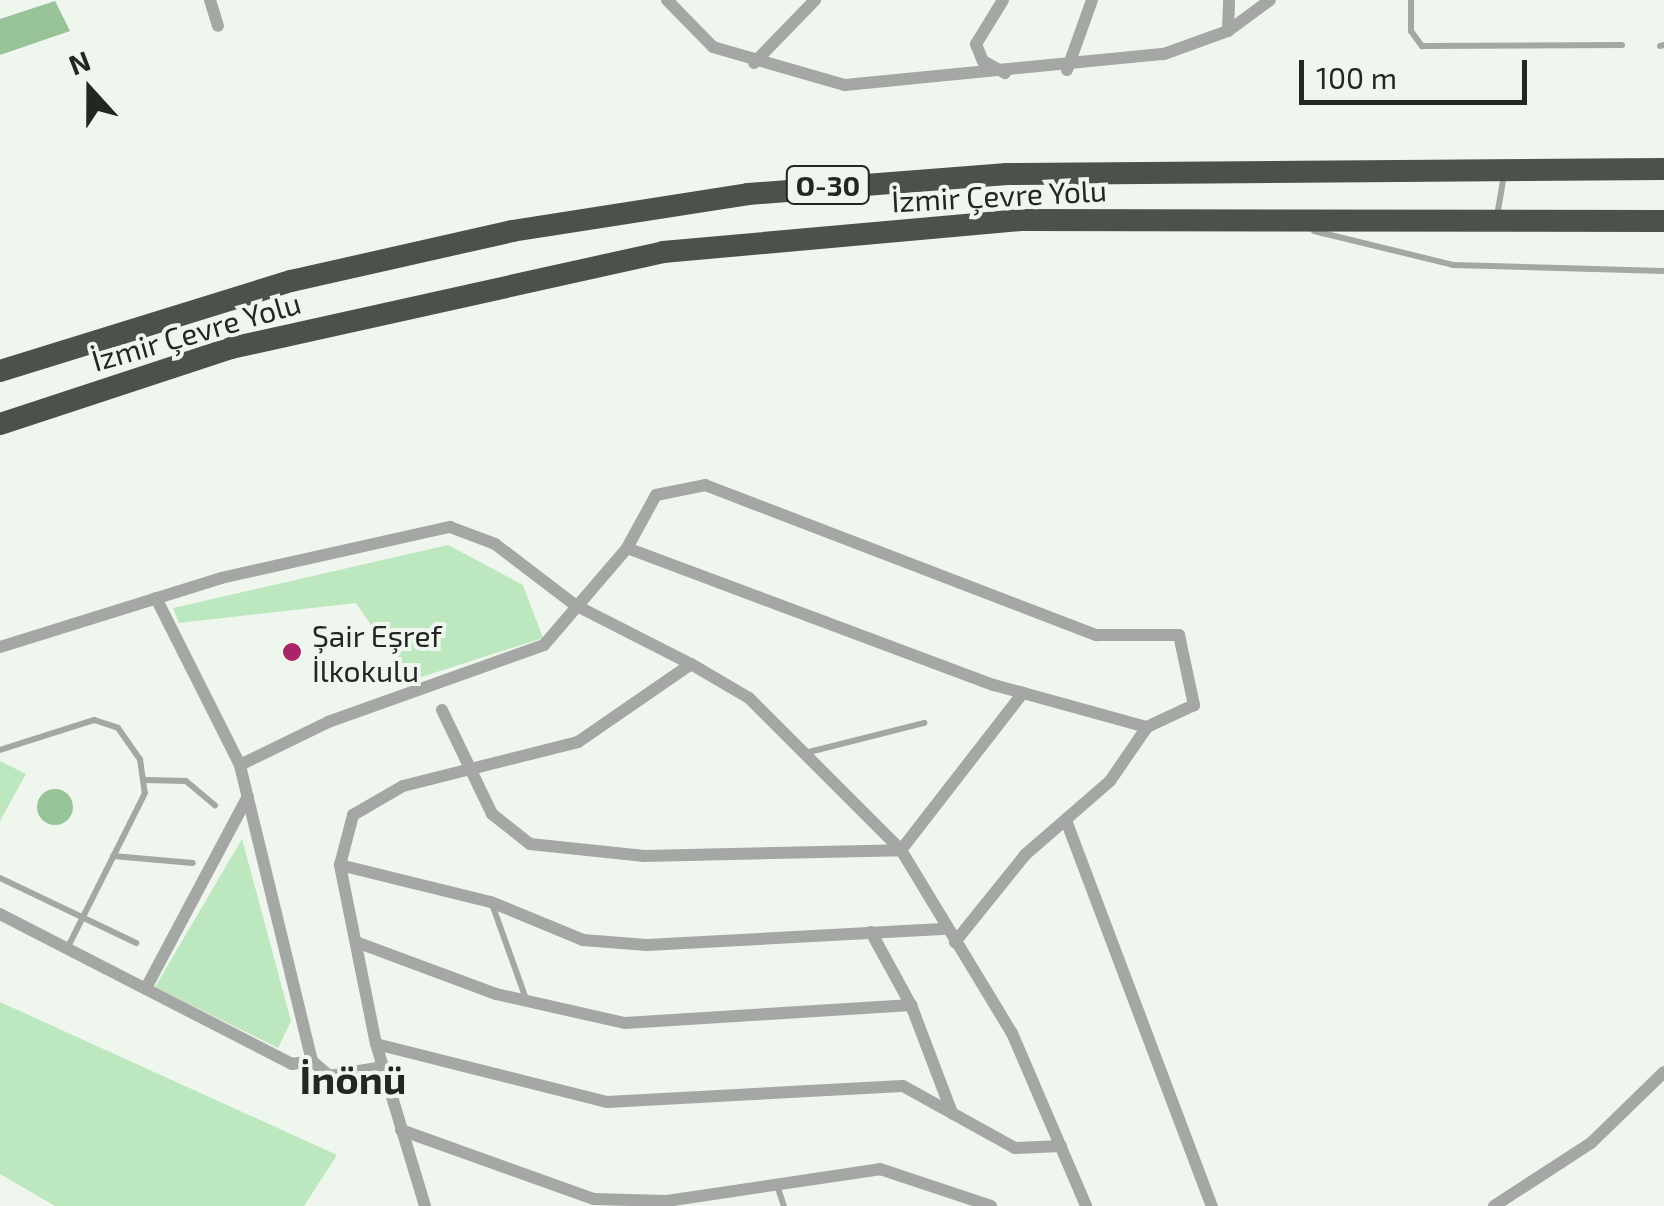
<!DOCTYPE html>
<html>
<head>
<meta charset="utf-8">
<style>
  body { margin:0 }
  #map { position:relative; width:1664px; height:1206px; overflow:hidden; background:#eef6ee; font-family:"Exo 2",sans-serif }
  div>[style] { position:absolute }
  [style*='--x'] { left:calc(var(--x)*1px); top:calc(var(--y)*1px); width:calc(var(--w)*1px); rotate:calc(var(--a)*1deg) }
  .green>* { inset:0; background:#bde7be }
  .water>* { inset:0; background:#98c399 }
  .round { border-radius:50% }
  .lane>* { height:6px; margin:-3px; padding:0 3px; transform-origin:3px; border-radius:3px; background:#a4a7a4 }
  .street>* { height:12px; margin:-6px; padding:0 6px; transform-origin:6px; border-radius:6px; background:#a4a7a4 }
  .highway>* { height:22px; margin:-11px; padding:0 11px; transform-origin:11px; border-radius:11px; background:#4b514b }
  .dots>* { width:28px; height:28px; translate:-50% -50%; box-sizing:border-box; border:5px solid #eef6ee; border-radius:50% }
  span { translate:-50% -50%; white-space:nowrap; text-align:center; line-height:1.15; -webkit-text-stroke:8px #eef6ee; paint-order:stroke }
  .shield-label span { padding:2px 8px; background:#eef6ee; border:2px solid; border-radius:8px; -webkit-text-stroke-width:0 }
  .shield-label { font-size:28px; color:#232623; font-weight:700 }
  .street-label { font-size:30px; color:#232623 }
  .poi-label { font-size:30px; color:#232623 }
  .left { translate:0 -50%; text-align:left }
  .district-label { font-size:40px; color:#232623; font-weight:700 }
  .north { position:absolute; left:40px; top:40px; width:100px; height:100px; -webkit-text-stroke:8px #eef6ee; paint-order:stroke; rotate:339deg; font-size:28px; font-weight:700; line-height:40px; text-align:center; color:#232623 }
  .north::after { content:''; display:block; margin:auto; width:35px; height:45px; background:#232623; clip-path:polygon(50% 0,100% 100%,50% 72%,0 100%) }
  .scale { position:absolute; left:1299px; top:60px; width:228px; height:45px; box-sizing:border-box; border:5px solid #232623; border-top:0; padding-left:12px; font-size:30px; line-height:35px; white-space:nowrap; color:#232623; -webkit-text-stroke:8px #eef6ee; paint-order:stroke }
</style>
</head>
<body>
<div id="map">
  <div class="green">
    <div style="clip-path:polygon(448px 545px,523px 585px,543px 638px,409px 681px,356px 603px,179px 623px,173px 608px)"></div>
    <div style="clip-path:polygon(0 761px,26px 774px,0 821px)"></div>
    <div style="clip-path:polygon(242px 839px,291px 1021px,278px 1048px,155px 987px)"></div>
    <div style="clip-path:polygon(0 1002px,337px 1155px,304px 1206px,55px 1206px,0 1174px)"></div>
  </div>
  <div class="water">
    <div style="clip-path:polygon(55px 1px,70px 31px,0 55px,0 19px)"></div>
    <div class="round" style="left:37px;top:789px;width:36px;height:36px"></div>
  </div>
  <div class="lane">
    <div style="--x:1411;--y:0;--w:31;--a:90"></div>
    <div style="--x:1411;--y:31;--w:19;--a:54"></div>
    <div style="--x:1422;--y:46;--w:200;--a:-0.3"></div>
    <div style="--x:1660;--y:46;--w:4;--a:-14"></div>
    <div style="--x:1497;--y:216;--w:42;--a:-80.3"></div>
    <div style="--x:1314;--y:231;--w:143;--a:13.7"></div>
    <div style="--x:1453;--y:265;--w:211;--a:1.6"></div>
    <div style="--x:0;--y:750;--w:99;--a:-17.7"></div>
    <div style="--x:94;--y:720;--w:25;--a:18"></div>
    <div style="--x:118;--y:728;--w:38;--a:55"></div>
    <div style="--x:140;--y:759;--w:34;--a:82"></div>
    <div style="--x:145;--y:793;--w:172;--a:116.6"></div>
    <div style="--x:809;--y:752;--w:119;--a:-14.2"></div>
    <div style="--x:145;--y:780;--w:41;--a:1.4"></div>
    <div style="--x:186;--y:781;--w:38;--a:40"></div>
    <div style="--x:113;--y:856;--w:80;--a:5"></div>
    <div style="--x:0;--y:878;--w:151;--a:25.5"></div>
    <div style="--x:492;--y:904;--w:101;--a:70.3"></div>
    <div style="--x:777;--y:1185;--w:22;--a:72"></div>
  </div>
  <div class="street">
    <div style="--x:210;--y:0;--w:27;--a:73"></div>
    <div style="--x:667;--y:0;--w:66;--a:45.6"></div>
    <div style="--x:713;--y:47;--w:137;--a:16.1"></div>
    <div style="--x:845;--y:85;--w:321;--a:-5.6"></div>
    <div style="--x:1164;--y:54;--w:68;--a:-19.8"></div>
    <div style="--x:1228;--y:31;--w:52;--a:-36.4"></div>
    <div style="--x:1003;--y:0;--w:52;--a:121.5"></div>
    <div style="--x:976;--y:44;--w:18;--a:68"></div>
    <div style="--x:983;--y:61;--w:25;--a:29"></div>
    <div style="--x:1228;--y:31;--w:31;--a:-88"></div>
    <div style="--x:754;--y:63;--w:88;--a:-45.9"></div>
    <div style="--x:1067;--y:70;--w:74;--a:-70.3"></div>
    <div style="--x:627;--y:548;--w:392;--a:20.5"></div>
    <div style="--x:994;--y:685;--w:159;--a:15.4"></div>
    <div style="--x:0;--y:647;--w:232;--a:-17.3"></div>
    <div style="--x:221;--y:578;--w:235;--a:-12.6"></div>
    <div style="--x:450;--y:527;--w:48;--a:20.7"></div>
    <div style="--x:495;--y:544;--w:101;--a:37.3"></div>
    <div style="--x:575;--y:605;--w:130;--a:27"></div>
    <div style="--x:442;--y:710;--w:115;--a:64.3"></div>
    <div style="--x:492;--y:814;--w:48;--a:38.3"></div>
    <div style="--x:530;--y:844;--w:115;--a:6"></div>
    <div style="--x:644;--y:856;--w:257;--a:-1.3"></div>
    <div style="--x:901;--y:850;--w:199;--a:-52.2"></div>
    <div style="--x:240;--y:765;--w:98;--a:-26"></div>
    <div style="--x:328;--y:722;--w:229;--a:-19.6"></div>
    <div style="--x:544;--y:645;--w:128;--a:-49.4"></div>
    <div style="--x:627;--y:548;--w:60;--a:-61.3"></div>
    <div style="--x:656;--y:495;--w:50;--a:-11.5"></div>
    <div style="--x:705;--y:485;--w:419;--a:21"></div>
    <div style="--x:1096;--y:635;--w:83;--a:0"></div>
    <div style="--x:1179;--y:635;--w:72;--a:77.9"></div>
    <div style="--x:1194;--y:705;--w:52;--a:154.9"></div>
    <div style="--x:1147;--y:727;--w:65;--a:124.4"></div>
    <div style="--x:1110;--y:781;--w:113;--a:139"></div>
    <div style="--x:1025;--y:855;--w:112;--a:128.8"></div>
    <div style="--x:1067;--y:823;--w:410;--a:69.3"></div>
    <div style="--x:340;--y:865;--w:155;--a:13.8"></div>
    <div style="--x:491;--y:902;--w:100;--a:22.4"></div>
    <div style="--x:583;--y:940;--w:64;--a:4.5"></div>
    <div style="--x:647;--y:945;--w:300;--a:-3.1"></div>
    <div style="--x:0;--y:914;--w:328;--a:27.2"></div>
    <div style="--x:292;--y:1064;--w:20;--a:-9"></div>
    <div style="--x:312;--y:1061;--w:305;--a:-103.7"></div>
    <div style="--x:240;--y:765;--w:187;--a:-116.7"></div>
    <div style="--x:871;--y:932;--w:83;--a:61.3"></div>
    <div style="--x:911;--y:1005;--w:116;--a:69.2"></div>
    <div style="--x:356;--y:942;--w:149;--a:20.4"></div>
    <div style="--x:496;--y:994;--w:132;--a:12.7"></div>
    <div style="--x:625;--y:1023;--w:287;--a:-3.6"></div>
    <div style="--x:146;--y:988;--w:217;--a:-62"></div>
    <div style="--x:376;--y:1044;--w:238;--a:14.1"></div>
    <div style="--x:607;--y:1102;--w:296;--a:-3.1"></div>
    <div style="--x:903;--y:1086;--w:128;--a:29"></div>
    <div style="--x:1015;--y:1148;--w:46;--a:-2.5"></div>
    <div style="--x:312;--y:1061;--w:23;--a:41"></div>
    <div style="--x:329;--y:1076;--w:55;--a:-9.5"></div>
    <div style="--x:401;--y:1130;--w:205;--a:19.7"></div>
    <div style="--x:594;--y:1199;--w:73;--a:1.6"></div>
    <div style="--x:667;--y:1201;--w:215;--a:-8.5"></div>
    <div style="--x:880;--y:1169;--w:117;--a:18.4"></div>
    <div style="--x:425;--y:1206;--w:169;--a:-106.8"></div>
    <div style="--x:376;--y:1044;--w:183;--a:-101.4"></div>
    <div style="--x:340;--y:865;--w:52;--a:-75.4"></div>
    <div style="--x:353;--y:815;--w:58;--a:-30.1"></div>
    <div style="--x:403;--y:786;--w:180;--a:-14.1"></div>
    <div style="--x:578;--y:742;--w:137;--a:-34.6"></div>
    <div style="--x:691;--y:664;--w:67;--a:30.4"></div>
    <div style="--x:749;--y:698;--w:215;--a:45"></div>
    <div style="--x:901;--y:850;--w:214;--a:58.8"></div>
    <div style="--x:1012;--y:1033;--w:188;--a:66.8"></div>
    <div style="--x:1494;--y:1206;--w:116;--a:-33"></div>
    <div style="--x:1591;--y:1143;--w:102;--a:-44.2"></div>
  </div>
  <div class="highway">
    <div style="--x:0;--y:371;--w:305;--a:-17.2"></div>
    <div style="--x:291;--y:281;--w:227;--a:-12.7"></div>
    <div style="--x:512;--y:231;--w:239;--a:-8.9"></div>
    <div style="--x:748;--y:194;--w:260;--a:-4.4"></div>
    <div style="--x:1007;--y:174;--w:657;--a:-0.44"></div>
    <div style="--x:0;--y:424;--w:243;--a:-18.2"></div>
    <div style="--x:231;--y:348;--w:443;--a:-12.5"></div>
    <div style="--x:663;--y:252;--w:357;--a:-5.1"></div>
    <div style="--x:1019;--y:220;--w:645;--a:0.09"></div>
  </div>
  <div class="dots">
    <div style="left:292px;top:652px;background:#aa246c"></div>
  </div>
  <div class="shield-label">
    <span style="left:828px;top:185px">O-30</span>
  </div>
  <div class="street-label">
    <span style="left:999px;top:195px;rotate:-3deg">İzmir Çevre Yolu</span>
    <span style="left:196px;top:331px;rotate:-16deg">İzmir Çevre Yolu</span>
  </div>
  <div class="poi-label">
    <span class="left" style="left:312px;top:652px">Şair Eşref<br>İlkokulu</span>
  </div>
  <div class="district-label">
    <span style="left:353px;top:1078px">İnönü</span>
  </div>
  <div class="north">N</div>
  <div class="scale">100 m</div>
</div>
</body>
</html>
